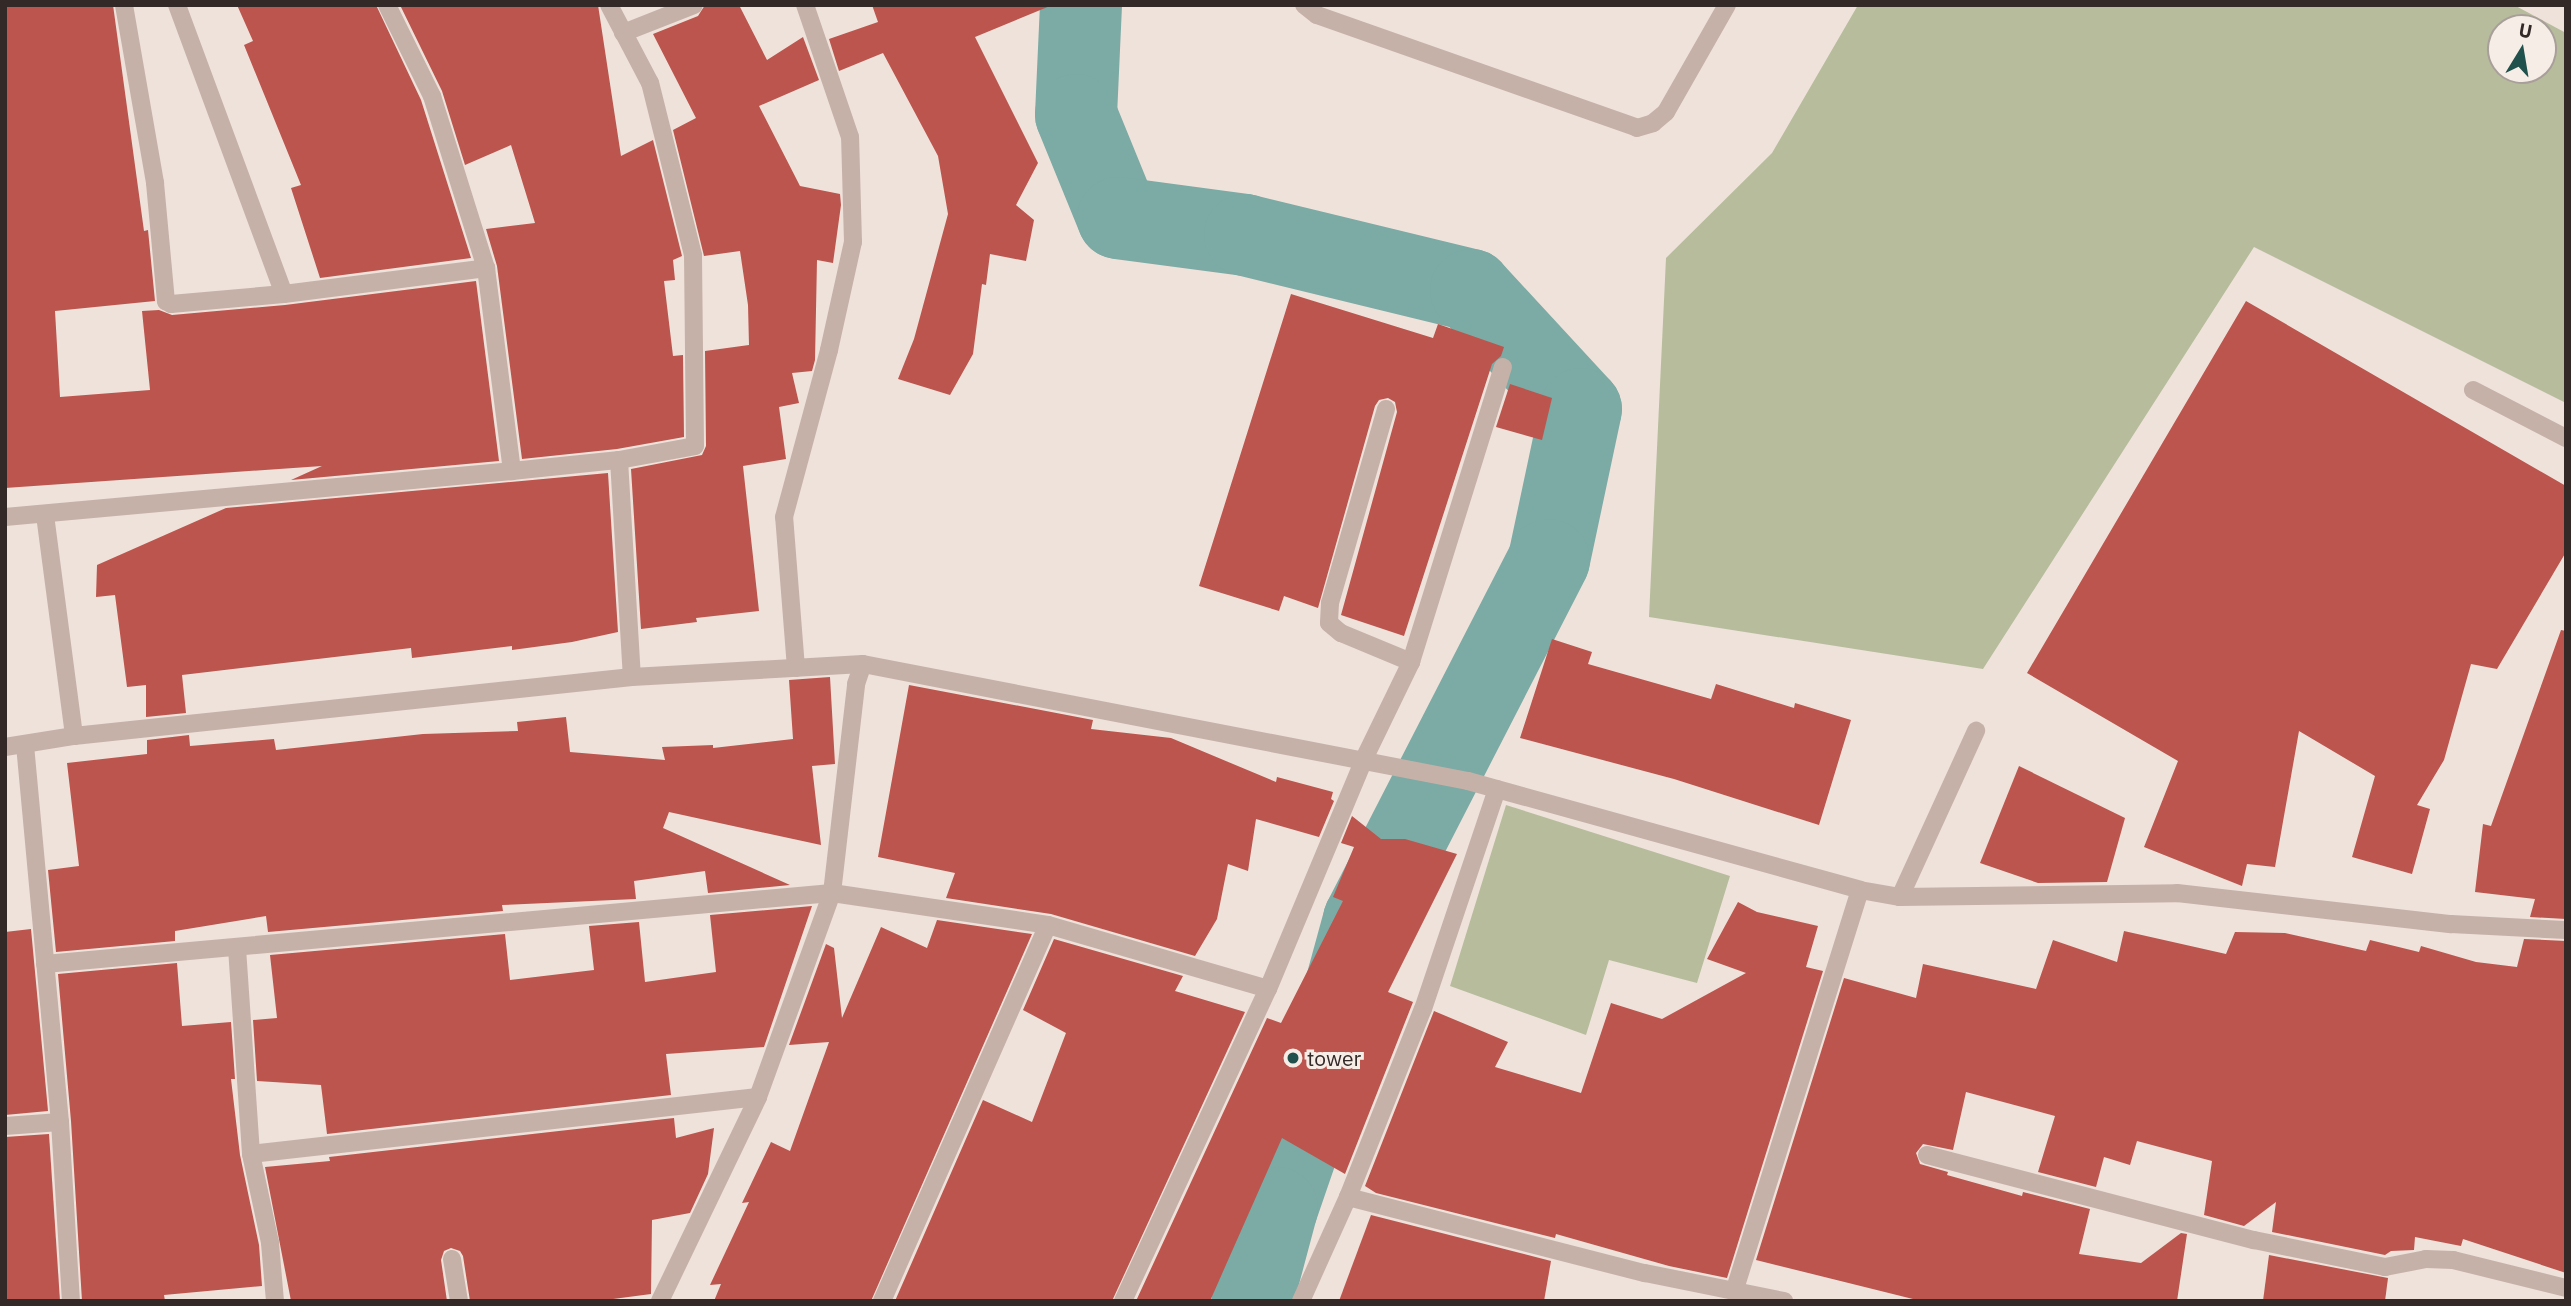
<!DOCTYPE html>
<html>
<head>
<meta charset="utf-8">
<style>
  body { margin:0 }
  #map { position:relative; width:2571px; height:1306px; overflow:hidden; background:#efe2db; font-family:"IBM Plex Sans",sans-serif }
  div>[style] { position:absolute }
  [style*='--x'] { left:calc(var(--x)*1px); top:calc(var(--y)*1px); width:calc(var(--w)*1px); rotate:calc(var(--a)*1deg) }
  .green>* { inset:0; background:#b7bd9c }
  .river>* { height:82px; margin:-41px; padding:0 41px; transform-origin:41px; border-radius:41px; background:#7caaa4 }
  .building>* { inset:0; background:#bb554d }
  .service>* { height:18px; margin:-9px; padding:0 9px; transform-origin:9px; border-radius:9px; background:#c6b1a8 }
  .minor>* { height:18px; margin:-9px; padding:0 9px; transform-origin:9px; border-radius:9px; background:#c6b1a8 }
  .dots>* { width:19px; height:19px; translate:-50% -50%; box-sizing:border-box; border:4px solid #f7ede7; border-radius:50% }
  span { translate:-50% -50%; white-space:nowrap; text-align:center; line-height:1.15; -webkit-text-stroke:6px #f7ede7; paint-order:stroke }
  .poi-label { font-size:21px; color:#332927 }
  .left { translate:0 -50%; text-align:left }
  .frame { position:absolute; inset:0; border:7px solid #332927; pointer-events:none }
  .north { position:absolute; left:2487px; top:14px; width:70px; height:70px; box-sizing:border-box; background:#f7ede7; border:2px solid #a99f9a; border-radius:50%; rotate:11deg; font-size:19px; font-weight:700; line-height:28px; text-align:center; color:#332927 }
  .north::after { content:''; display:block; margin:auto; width:24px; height:32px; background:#21514c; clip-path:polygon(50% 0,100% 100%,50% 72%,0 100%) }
</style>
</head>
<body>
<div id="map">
  <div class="green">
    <div style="clip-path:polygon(evenodd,1858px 5px,2514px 5px,2566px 33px,2566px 403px,2254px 247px,1983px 669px,1649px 617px,1666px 258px,1772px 153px,1858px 5px,2501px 28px,2543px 28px,2543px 70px,2501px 70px,2501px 28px)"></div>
    <div style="clip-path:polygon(1506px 805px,1730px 876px,1697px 983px,1609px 960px,1586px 1035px,1450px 986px)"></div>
  </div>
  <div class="river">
    <div style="--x:1081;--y:5;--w:110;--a:92.6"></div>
    <div style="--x:1076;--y:115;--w:111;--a:67.8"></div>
    <div style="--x:1118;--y:218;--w:128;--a:7.6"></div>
    <div style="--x:1245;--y:235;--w:233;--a:13.7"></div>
    <div style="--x:1471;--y:290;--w:162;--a:47.3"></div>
    <div style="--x:1581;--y:409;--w:154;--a:102"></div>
    <div style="--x:1549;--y:560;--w:405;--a:117.2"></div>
    <div style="--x:1364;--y:920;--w:181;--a:105.3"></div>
    <div style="--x:1316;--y:1095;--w:120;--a:109"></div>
    <div style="--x:1277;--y:1208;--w:96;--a:105"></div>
  </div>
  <div class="building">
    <div style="clip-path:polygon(5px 5px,113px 5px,144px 231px,148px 230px,155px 301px,55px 311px,60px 397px,150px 390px,142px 311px,159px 310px,172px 315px,285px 305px,476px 281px,499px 461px,291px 480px,322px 466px,5px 488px)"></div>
    <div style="clip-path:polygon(237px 5px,376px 5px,421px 100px,471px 258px,320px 278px,291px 188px,301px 185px,244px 45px,253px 41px)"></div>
    <div style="clip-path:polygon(400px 5px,598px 5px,621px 156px,653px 140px,682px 256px,673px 260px,675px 280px,664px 281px,673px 356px,683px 355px,684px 437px,617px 449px,522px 459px,497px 266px,486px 229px,535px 223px,511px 145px,465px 165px,442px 91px)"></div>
    <div style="clip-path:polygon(705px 5px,739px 5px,767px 60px,803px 37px,819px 80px,759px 106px,800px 186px,840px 194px,841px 205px,833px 263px,817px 260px,815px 360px,812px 371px,792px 373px,799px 403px,779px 407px,786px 459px,743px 466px,759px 611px,696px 618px,697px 622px,641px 629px,631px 469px,702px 455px,706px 446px,705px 351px,749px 345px,748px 305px,740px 251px,704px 256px,673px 130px,696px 118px,653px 34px,698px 16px)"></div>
    <div style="clip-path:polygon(872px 5px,1050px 6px,975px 37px,1038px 163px,1016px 205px,1034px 220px,1026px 261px,990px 254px,986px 285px,982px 284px,973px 354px,950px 395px,898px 379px,914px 339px,948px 214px,938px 156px,883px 53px,839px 71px,829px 39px,878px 22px)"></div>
    <div style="clip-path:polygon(1291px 294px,1433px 338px,1438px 324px,1504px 347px,1501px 356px,1492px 364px,1404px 636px,1341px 615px,1397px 412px,1395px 402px,1388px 398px,1379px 400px,1375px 406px,1318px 608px,1284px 596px,1279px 611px,1199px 586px)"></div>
    <div style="clip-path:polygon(2246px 301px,2566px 486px,2566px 552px,2497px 669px,2471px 664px,2444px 760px,2417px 805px,2430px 809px,2412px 874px,2352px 857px,2375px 776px,2299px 731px,2275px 867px,2247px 864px,2242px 886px,2144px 847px,2178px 761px,2027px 673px)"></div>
    <div style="clip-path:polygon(1510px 384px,1552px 398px,1542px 440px,1496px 427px)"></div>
    <div style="clip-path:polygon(608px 473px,618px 632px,572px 642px,512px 650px,512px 646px,412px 658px,411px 648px,182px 675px,186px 713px,146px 717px,146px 685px,127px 687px,115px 595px,96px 597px,97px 565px,226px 508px)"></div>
    <div style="clip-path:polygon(2561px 630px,2566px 631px,2566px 919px,2530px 917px,2535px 899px,2475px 892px,2483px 824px,2491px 826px)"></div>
    <div style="clip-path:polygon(1552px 639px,1592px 652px,1588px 664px,1711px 699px,1716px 684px,1794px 708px,1795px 703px,1851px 720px,1819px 825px,1674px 779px,1520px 738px)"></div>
    <div style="clip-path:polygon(830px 677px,835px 764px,812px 766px,821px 845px,669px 812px,663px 828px,790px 885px,708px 893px,705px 871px,634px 881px,636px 899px,502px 905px,503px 911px,268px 932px,266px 916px,175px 931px,175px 941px,56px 952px,48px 870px,79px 866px,67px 763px,147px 754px,147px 740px,189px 735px,190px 746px,274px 739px,276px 750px,423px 734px,518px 731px,517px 722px,566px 717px,570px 752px,665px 760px,662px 747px,713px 745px,713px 748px,793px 739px,789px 680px)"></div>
    <div style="clip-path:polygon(909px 685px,1093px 720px,1091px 729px,1171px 738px,1276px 782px,1277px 777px,1333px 792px,1331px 799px,1334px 801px,1319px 837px,1256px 819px,1248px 871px,1228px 864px,1217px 919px,1195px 956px,1051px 914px,946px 898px,955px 873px,878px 857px)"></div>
    <div style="clip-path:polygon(2019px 766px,2125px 818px,2107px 882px,2038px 883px,1980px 863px)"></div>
    <div style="clip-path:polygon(1352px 816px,1381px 839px,1405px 839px,1457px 854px,1388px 992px,1413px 1002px,1345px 1174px,1282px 1138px,1210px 1301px,1136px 1301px,1267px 1018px,1281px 1023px,1343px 901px,1333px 897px,1354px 847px,1341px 843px)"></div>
    <div style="clip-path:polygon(1738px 902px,1757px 912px,1818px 926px,1806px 967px,1823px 971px,1727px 1278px,1669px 1266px,1556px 1234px,1555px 1238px,1376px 1193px,1365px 1186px,1434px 1011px,1508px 1042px,1495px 1067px,1581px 1093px,1611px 1003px,1662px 1019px,1746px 973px,1707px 959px)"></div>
    <div style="clip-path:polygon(812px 906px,764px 1047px,666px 1054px,671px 1095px,327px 1134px,321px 1085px,257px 1081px,253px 1020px,277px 1018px,270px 955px,505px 934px,510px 980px,594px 970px,589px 926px,639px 922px,645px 982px,716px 972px,710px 915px)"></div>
    <div style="clip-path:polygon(937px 920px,1032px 934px,871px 1301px,714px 1301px,721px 1284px,710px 1285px,749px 1202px,742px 1203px,771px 1142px,790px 1151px,829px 1042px,789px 1045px,826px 944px,834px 948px,842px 1018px,881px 927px,927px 948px)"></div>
    <div style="clip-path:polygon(31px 929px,48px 1111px,5px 1115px,5px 932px)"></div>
    <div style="clip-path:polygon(2124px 931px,2226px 954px,2235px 932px,2285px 933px,2366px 951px,2370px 940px,2419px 952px,2421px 946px,2476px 962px,2517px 967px,2524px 939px,2566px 941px,2566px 1273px,2463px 1239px,2461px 1246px,2415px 1237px,2414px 1250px,2391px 1251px,2385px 1255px,2272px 1232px,2276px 1202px,2244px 1226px,2204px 1215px,2212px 1161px,2137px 1141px,2130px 1165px,2104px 1157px,2096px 1187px,2038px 1172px,2055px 1116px,1966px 1092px,1953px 1150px,1923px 1144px,1916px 1153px,1920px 1164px,1948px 1172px,1947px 1175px,2022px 1196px,2023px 1192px,2090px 1209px,2079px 1254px,2141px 1263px,2181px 1233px,2187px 1234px,2177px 1301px,1921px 1301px,1756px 1260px,1844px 978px,1916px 998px,1923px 964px,2036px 989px,2053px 940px,2117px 962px)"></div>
    <div style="clip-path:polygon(1054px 939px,1183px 976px,1175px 991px,1245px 1012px,1112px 1301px,895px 1301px,983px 1100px,1032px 1122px,1066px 1033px,1023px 1010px)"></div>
    <div style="clip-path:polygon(177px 963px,182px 1026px,231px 1022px,235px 1079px,231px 1079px,240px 1155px,259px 1245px,262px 1286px,164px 1295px,165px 1301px,82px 1301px,71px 1121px,58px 974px)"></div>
    <div style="clip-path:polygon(674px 1118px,676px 1138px,714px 1128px,708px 1174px,690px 1213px,652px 1220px,651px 1294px,598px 1301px,470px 1301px,463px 1256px,460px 1251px,451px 1248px,444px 1251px,441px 1260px,447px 1301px,291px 1301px,265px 1167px,330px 1161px,329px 1157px)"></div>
    <div style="clip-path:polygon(49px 1134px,60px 1301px,5px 1301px,5px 1137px)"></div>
    <div style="clip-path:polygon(1371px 1215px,1551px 1261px,1544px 1301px,1339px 1301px)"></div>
    <div style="clip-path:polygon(2269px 1255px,2388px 1278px,2385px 1301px,2263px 1301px)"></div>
  </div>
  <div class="service">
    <div style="--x:1304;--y:5;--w:16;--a:38"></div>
    <div style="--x:1317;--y:15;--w:339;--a:19.4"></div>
    <div style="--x:1637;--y:128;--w:17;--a:-17"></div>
    <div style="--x:1653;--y:123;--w:17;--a:-40"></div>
    <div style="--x:1666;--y:112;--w:123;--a:-60.3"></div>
    <div style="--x:2473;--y:390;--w:105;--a:27.3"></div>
  </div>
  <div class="minor">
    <div style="--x:124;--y:5;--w:181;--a:80.1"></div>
    <div style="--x:155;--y:183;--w:119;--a:84.7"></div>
    <div style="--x:166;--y:301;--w:6;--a:31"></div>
    <div style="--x:171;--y:304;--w:113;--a:-5.1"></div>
    <div style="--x:177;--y:5;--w:308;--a:69.7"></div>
    <div style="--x:284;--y:294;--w:204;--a:-7.3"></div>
    <div style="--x:387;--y:5;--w:102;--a:63.7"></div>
    <div style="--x:432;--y:96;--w:180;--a:72.6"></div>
    <div style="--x:486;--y:268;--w:205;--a:82.7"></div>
    <div style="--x:623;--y:33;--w:76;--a:-21.5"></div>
    <div style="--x:1386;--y:409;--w:202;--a:106.1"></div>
    <div style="--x:1330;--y:603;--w:20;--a:93"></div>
    <div style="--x:1329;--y:623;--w:16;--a:40"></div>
    <div style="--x:1341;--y:633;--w:76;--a:22.5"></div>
    <div style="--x:619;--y:460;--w:217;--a:86.6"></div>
    <div style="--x:45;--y:515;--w:223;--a:82.5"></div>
    <div style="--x:5;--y:517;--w:509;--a:-5.18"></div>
    <div style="--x:512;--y:471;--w:108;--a:-5.9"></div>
    <div style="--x:619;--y:460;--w:77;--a:-10.4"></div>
    <div style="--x:695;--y:446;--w:191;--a:-90.6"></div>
    <div style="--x:693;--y:255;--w:177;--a:-104"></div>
    <div style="--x:650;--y:83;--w:88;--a:-117.7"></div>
    <div style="--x:796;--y:668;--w:151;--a:-94.5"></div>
    <div style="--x:784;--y:517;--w:173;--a:-74.9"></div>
    <div style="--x:829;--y:350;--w:111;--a:-77.5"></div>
    <div style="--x:853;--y:242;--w:105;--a:-91.6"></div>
    <div style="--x:850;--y:137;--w:139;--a:-108.8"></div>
    <div style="--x:25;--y:745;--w:379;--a:84.7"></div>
    <div style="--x:60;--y:1122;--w:179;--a:86.5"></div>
    <div style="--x:5;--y:747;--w:70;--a:-9.1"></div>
    <div style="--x:74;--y:736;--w:561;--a:-6.04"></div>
    <div style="--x:632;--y:677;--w:231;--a:-3.2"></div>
    <div style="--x:863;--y:664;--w:616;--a:10.95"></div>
    <div style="--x:1468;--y:781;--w:407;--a:15.5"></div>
    <div style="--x:1860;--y:890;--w:41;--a:9.9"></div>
    <div style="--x:1900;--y:897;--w:277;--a:-0.8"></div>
    <div style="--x:2177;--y:893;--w:276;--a:6.5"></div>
    <div style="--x:2451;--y:924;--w:115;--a:3"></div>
    <div style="--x:1900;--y:897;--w:183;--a:-65.4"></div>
    <div style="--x:237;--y:948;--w:206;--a:86.1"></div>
    <div style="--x:251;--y:1154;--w:91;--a:77.9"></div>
    <div style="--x:270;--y:1243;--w:58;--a:85.1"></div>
    <div style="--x:45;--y:964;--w:790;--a:-5.16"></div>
    <div style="--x:832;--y:893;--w:218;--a:8.4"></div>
    <div style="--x:1048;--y:925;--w:229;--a:16.2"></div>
    <div style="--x:1268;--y:989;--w:249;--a:-67.3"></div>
    <div style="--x:1364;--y:759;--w:108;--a:-64.1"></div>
    <div style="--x:1411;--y:662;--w:309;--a:-72.7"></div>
    <div style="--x:5;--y:1126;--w:55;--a:-4.2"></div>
    <div style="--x:251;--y:1154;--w:510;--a:-6.41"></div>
    <div style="--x:1927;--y:1155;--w:338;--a:14.6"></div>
    <div style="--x:2254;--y:1240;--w:134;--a:11.6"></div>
    <div style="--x:2385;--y:1267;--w:42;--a:-11"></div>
    <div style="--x:2426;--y:1259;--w:27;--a:2"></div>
    <div style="--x:2453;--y:1260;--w:116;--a:13.9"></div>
    <div style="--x:1348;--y:1197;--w:307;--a:14.4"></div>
    <div style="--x:1645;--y:1273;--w:142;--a:11.4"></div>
    <div style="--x:452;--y:1259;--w:43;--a:80.5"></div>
    <div style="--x:1734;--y:1292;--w:421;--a:-72.6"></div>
    <div style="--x:660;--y:1301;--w:226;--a:-64.3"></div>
    <div style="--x:758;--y:1097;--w:217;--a:-70.1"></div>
    <div style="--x:832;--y:893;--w:210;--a:-83.4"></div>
    <div style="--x:856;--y:684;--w:21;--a:-71"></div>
    <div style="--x:882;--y:1301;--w:411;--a:-66.2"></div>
    <div style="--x:1123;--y:1301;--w:344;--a:-65.1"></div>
    <div style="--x:1301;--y:1301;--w:114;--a:-65.7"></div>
    <div style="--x:1348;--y:1197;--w:202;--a:-68.3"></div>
    <div style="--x:1423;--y:1009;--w:232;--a:-71.4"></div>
  </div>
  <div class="dots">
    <div style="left:1293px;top:1058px;background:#21514c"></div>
  </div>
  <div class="poi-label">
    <span class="left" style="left:1307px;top:1058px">tower</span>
  </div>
  <div class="frame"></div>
  <div class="north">U</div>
</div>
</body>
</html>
